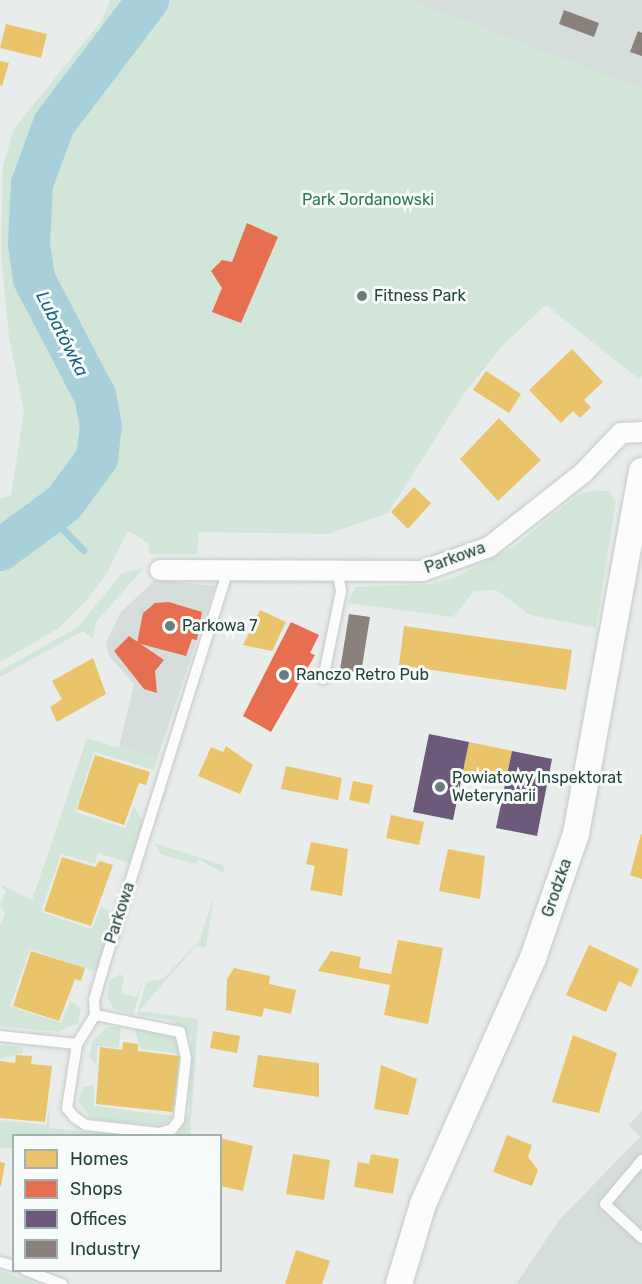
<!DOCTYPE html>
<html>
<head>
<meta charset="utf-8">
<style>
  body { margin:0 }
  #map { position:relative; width:642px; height:1284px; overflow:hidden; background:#e8edeb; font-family:Rubik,sans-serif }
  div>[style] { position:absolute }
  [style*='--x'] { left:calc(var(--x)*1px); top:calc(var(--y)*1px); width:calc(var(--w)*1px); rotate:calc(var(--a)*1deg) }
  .built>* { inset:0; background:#d6dedb }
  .green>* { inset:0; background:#d1e6d9 }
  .homes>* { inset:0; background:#e9c46a }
  .shops>* { inset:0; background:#e76f51 }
  .offices>* { inset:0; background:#6d597a }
  .industry>* { inset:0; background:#8a817c }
  .stream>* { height:7px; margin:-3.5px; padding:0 3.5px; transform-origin:3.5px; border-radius:3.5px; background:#a8d0db }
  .river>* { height:42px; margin:-21px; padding:0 21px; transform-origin:21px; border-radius:21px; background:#a8d0db }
  .roads { filter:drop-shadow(0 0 2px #c5cac8) drop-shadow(0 0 2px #c5cac8) }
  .service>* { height:10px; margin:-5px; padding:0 5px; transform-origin:5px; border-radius:5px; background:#fcfcfc }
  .minor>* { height:20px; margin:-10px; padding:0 10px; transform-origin:10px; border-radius:10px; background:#fcfcfc }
  .tertiary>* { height:26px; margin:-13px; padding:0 13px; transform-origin:13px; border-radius:13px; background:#fcfcfc }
  .dots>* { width:16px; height:16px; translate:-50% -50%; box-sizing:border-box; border:3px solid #f7fbf9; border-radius:50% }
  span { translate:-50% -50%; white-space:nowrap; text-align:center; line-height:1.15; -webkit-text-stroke:6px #f7fbf9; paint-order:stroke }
  .park-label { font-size:16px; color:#2c7a52 }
  .poi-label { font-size:16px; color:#24423d }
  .left { translate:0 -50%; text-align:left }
  .street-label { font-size:16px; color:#24423d }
  .water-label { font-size:18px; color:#1b6680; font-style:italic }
  .legend { position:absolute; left:12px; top:1134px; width:210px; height:138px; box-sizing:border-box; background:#f7fbf9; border:2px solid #a3b1ae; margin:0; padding:8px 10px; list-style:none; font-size:18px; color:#24423d }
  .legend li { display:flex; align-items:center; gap:12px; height:30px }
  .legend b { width:30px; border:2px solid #a3b1ae }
</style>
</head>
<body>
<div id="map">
  <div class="built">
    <div style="clip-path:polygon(410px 0,642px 0,642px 89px,461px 23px)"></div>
    <div style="clip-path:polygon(155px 580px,215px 586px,157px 759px,119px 747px,134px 684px,109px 656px,106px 643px,120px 613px)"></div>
    <div style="clip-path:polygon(642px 1111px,642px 1284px,516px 1284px,560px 1219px,640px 1137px,629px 1125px)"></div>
  </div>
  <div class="green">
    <div style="clip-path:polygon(110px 0,410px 0,642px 89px,642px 375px,640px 380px,546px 305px,503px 345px,463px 395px,388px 513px,328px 534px,199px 532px,197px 554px,150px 554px,148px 543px,128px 531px,107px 573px,84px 603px,59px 628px,0 662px,0 499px,11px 495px,24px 412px,9px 338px,1px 253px,3px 165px,14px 129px,102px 20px)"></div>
    <div style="clip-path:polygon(592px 490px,608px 491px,616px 501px,596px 628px,530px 615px,496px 590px,474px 591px,453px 617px,348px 603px,355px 587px,432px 584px,456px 577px,515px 546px,576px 496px)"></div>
    <div style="clip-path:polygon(144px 568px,96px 622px,93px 639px,83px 631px,0 677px,0 671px,78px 627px,122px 573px)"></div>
    <div style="clip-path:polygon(87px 738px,157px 759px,154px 770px,94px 752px,75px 812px,125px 828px,134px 806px,143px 821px,130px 863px,98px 853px,95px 864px,61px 854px,41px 912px,92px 929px,101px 906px,109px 911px,112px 922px,96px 972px,30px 949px,10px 1006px,61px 1023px,70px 1001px,81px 1008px,78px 1023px,58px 1032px,0 1026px,0 925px,5px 914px,0 904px,6px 892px,0 884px,32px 900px)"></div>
    <div style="clip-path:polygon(155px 843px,225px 866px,223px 873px,198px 859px,195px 864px,160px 854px)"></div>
    <div style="clip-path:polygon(214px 895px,206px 948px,196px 946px,139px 1011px,198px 1019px,190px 1135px,174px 1135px,189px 1113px,191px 1037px,172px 1020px,137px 1015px,146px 982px,163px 979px,200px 940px)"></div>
    <div style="clip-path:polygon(120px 974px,124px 977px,121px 993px,136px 997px,143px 981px,133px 1015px,115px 1010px,107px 998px,110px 981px)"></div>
    <div style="clip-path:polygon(107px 1027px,121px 1027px,119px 1048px,98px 1046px,96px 1066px,89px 1056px,93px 1040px)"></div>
    <div style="clip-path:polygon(134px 1028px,164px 1031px,178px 1042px,181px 1054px,141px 1049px)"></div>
    <div style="clip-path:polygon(0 1045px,23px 1047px,23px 1053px,0 1059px)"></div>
    <div style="clip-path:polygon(94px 1085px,94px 1106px,174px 1116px,161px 1126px,91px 1119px,78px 1101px,83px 1087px)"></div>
    <div style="clip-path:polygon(50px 1104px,49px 1128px,117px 1135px,14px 1136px,13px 1148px,0 1148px,0 1120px,46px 1125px)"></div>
    <div style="clip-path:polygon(0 1271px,38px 1284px,0 1284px)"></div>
  </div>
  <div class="homes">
    <div style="clip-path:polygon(6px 24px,47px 34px,41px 58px,0 48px)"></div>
    <div style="clip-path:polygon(0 61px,9px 63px,2px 86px,0 85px)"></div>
    <div style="clip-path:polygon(572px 349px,603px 382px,584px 400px,591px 407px,580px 418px,573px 411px,561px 423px,529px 390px)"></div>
    <div style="clip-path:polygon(486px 371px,521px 394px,509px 413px,473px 390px)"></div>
    <div style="clip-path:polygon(499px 418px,541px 460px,498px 501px,460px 459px)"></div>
    <div style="clip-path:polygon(414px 487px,431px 503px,408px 529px,391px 512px)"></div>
    <div style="clip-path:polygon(260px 610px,286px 622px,272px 651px,243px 645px)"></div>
    <div style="clip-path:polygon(404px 626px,572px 650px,566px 690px,399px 665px)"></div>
    <div style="clip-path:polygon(93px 658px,106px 694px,57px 722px,50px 707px,62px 699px,52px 681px)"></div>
    <div style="clip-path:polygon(469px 742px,512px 751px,505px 785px,462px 776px)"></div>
    <div style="clip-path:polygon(226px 746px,253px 765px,240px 794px,198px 776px,211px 747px,223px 752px)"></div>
    <div style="clip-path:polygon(95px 755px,150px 772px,146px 785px,139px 783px,124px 825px,77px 809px)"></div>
    <div style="clip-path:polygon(286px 766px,342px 778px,338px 800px,281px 789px)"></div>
    <div style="clip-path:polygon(353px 781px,373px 785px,369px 804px,349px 800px)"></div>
    <div style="clip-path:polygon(391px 815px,424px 822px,419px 845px,386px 838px)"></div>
    <div style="clip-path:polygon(641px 834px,642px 834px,642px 879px,630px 875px)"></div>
    <div style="clip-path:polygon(311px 842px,348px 849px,342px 896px,310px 890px,315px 866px,306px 864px)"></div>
    <div style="clip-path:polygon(448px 849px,485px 856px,480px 899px,439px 891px)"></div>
    <div style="clip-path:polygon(62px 857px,95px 867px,100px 861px,113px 865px,91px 926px,44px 911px)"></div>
    <div style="clip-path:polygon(398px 940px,443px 948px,428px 1024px,384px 1015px,390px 985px,318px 971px,331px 951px,361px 957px,359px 968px,391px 974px)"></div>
    <div style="clip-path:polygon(589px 945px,639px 969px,631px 987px,619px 981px,606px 1012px,566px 995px)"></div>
    <div style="clip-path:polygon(31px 951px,85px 968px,81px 981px,75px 979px,59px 1021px,13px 1006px)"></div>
    <div style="clip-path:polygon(234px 968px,270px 976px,269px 984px,296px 990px,291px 1014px,264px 1008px,262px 1017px,226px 1010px,227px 979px)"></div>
    <div style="clip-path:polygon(213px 1031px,240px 1036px,237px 1053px,210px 1048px)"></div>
    <div style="clip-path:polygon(573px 1035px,617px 1053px,599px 1113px,552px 1102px)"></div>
    <div style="clip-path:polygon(123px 1042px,138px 1044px,138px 1051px,180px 1056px,173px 1112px,96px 1104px,100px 1047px,122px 1050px)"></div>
    <div style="clip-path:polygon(16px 1055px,32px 1056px,31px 1064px,52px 1066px,45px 1122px,0 1118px,0 1061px,15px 1063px)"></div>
    <div style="clip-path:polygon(258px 1055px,319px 1063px,319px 1097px,253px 1087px)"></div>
    <div style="clip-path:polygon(381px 1065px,417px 1079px,408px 1115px,374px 1109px)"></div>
    <div style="clip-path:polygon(507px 1135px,532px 1145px,528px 1157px,538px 1170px,532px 1186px,493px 1172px)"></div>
    <div style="clip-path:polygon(220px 1138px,253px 1146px,243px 1191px,220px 1186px)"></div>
    <div style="clip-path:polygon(293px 1154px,330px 1160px,324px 1200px,286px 1194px)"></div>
    <div style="clip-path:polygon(371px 1154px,399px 1159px,393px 1194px,354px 1187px,358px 1162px,369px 1164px)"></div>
    <div style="clip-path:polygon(0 1162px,5px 1163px,1px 1186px,0 1186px)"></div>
    <div style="clip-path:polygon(296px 1250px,330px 1261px,322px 1284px,285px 1284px)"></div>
  </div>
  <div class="shops">
    <div style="clip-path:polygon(247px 223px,278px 237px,241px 323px,212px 312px,222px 288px,211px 271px,222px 260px,232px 262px)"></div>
    <div style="clip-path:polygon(169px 602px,202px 612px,197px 640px,192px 639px,186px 656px,137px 643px,143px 613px,155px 603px)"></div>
    <div style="clip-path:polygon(291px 622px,319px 635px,310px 653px,315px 655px,271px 732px,243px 716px)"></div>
    <div style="clip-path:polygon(129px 636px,164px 660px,155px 671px,157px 693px,144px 689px,114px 651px)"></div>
  </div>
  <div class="offices">
    <div style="clip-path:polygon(429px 734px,469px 742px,453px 820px,413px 812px)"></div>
    <div style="clip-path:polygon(512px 751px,552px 759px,537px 836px,496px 828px)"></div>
  </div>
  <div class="industry">
    <div style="clip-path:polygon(564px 10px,599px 23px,594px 37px,559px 24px)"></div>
    <div style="clip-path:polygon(638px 31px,642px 33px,642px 56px,630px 52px)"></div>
    <div style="clip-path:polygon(349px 614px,370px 617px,361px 673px,340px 670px)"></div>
  </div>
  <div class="stream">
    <div style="--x:49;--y:515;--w:49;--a:45.8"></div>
  </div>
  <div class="river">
    <div style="--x:0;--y:550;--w:79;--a:-36.3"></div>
    <div style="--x:64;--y:503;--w:56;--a:-53.7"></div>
    <div style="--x:97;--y:458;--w:32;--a:-83"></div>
    <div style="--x:101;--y:426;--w:31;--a:-101"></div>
    <div style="--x:95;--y:396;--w:132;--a:-117.5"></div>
    <div style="--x:34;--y:279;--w:35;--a:-98"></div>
    <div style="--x:29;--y:244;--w:60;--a:-87.1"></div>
    <div style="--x:32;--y:184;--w:64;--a:-69.9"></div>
    <div style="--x:54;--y:124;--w:156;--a:-52.8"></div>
  </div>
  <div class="roads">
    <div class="service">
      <div style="--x:323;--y:679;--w:90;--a:-78.4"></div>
      <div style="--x:341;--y:591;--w:17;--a:-100"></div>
      <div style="--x:0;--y:1036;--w:77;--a:5.9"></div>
      <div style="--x:77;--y:1044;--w:34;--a:-58"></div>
      <div style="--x:95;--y:1015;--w:15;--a:-94"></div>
      <div style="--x:94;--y:1000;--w:43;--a:-73.7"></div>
      <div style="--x:106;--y:959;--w:400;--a:-72.6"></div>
      <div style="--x:77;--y:1044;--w:65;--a:98.9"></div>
      <div style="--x:67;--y:1108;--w:11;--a:52"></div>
      <div style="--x:74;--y:1117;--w:14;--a:34"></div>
      <div style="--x:86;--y:1125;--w:74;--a:6.2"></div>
      <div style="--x:160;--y:1133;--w:13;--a:-18"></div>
      <div style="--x:172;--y:1129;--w:11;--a:-52"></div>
      <div style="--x:179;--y:1120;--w:62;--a:-83.6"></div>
      <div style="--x:186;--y:1058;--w:27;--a:-103"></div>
      <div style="--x:180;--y:1032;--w:87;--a:-168.7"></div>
      <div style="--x:642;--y:1160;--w:57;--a:130.1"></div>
      <div style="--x:605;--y:1204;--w:50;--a:42.6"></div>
      <div style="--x:0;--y:1262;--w:15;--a:16"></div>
      <div style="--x:25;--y:1270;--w:40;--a:21"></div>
    </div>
    <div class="minor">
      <div style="--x:160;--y:570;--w:262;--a:0.2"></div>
      <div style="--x:422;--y:571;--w:71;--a:-19.7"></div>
      <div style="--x:489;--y:547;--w:120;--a:-38.2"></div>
      <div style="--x:583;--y:473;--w:55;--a:-46.5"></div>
      <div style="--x:621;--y:433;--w:21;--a:-3"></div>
    </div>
    <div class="tertiary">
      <div style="--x:399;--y:1284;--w:84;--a:-73.3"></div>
      <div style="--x:423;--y:1204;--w:269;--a:-65.9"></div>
      <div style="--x:533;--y:958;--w:131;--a:-70.9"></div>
      <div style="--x:576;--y:834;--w:369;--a:-79.7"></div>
    </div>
  </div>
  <div class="dots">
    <div style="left:362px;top:296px;background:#697e7a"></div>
    <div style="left:170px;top:626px;background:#697e7a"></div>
    <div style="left:284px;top:675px;background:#697e7a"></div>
    <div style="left:440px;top:787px;background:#697e7a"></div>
  </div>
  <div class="park-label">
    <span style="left:368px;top:200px">Park Jordanowski</span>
  </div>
  <div class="poi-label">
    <span class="left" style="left:374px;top:296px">Fitness Park</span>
    <span class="left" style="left:182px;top:626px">Parkowa 7</span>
    <span class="left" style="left:296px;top:675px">Ranczo Retro Pub</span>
    <span class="left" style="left:452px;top:787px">Powiatowy Inspektorat<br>Weterynarii</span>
  </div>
  <div class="street-label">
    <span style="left:455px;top:558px;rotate:-20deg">Parkowa</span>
    <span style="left:557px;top:888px;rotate:-71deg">Grodzka</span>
    <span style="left:120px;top:913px;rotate:-72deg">Parkowa</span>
  </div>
  <div class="water-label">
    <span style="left:62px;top:334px;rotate:63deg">Lubatówka</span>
  </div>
  <ul class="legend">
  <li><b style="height:16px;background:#e9c46a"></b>Homes</li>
  <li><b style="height:16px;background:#e76f51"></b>Shops</li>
  <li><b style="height:16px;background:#6d597a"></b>Offices</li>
  <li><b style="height:16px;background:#8a817c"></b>Industry</li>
  </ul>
</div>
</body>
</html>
